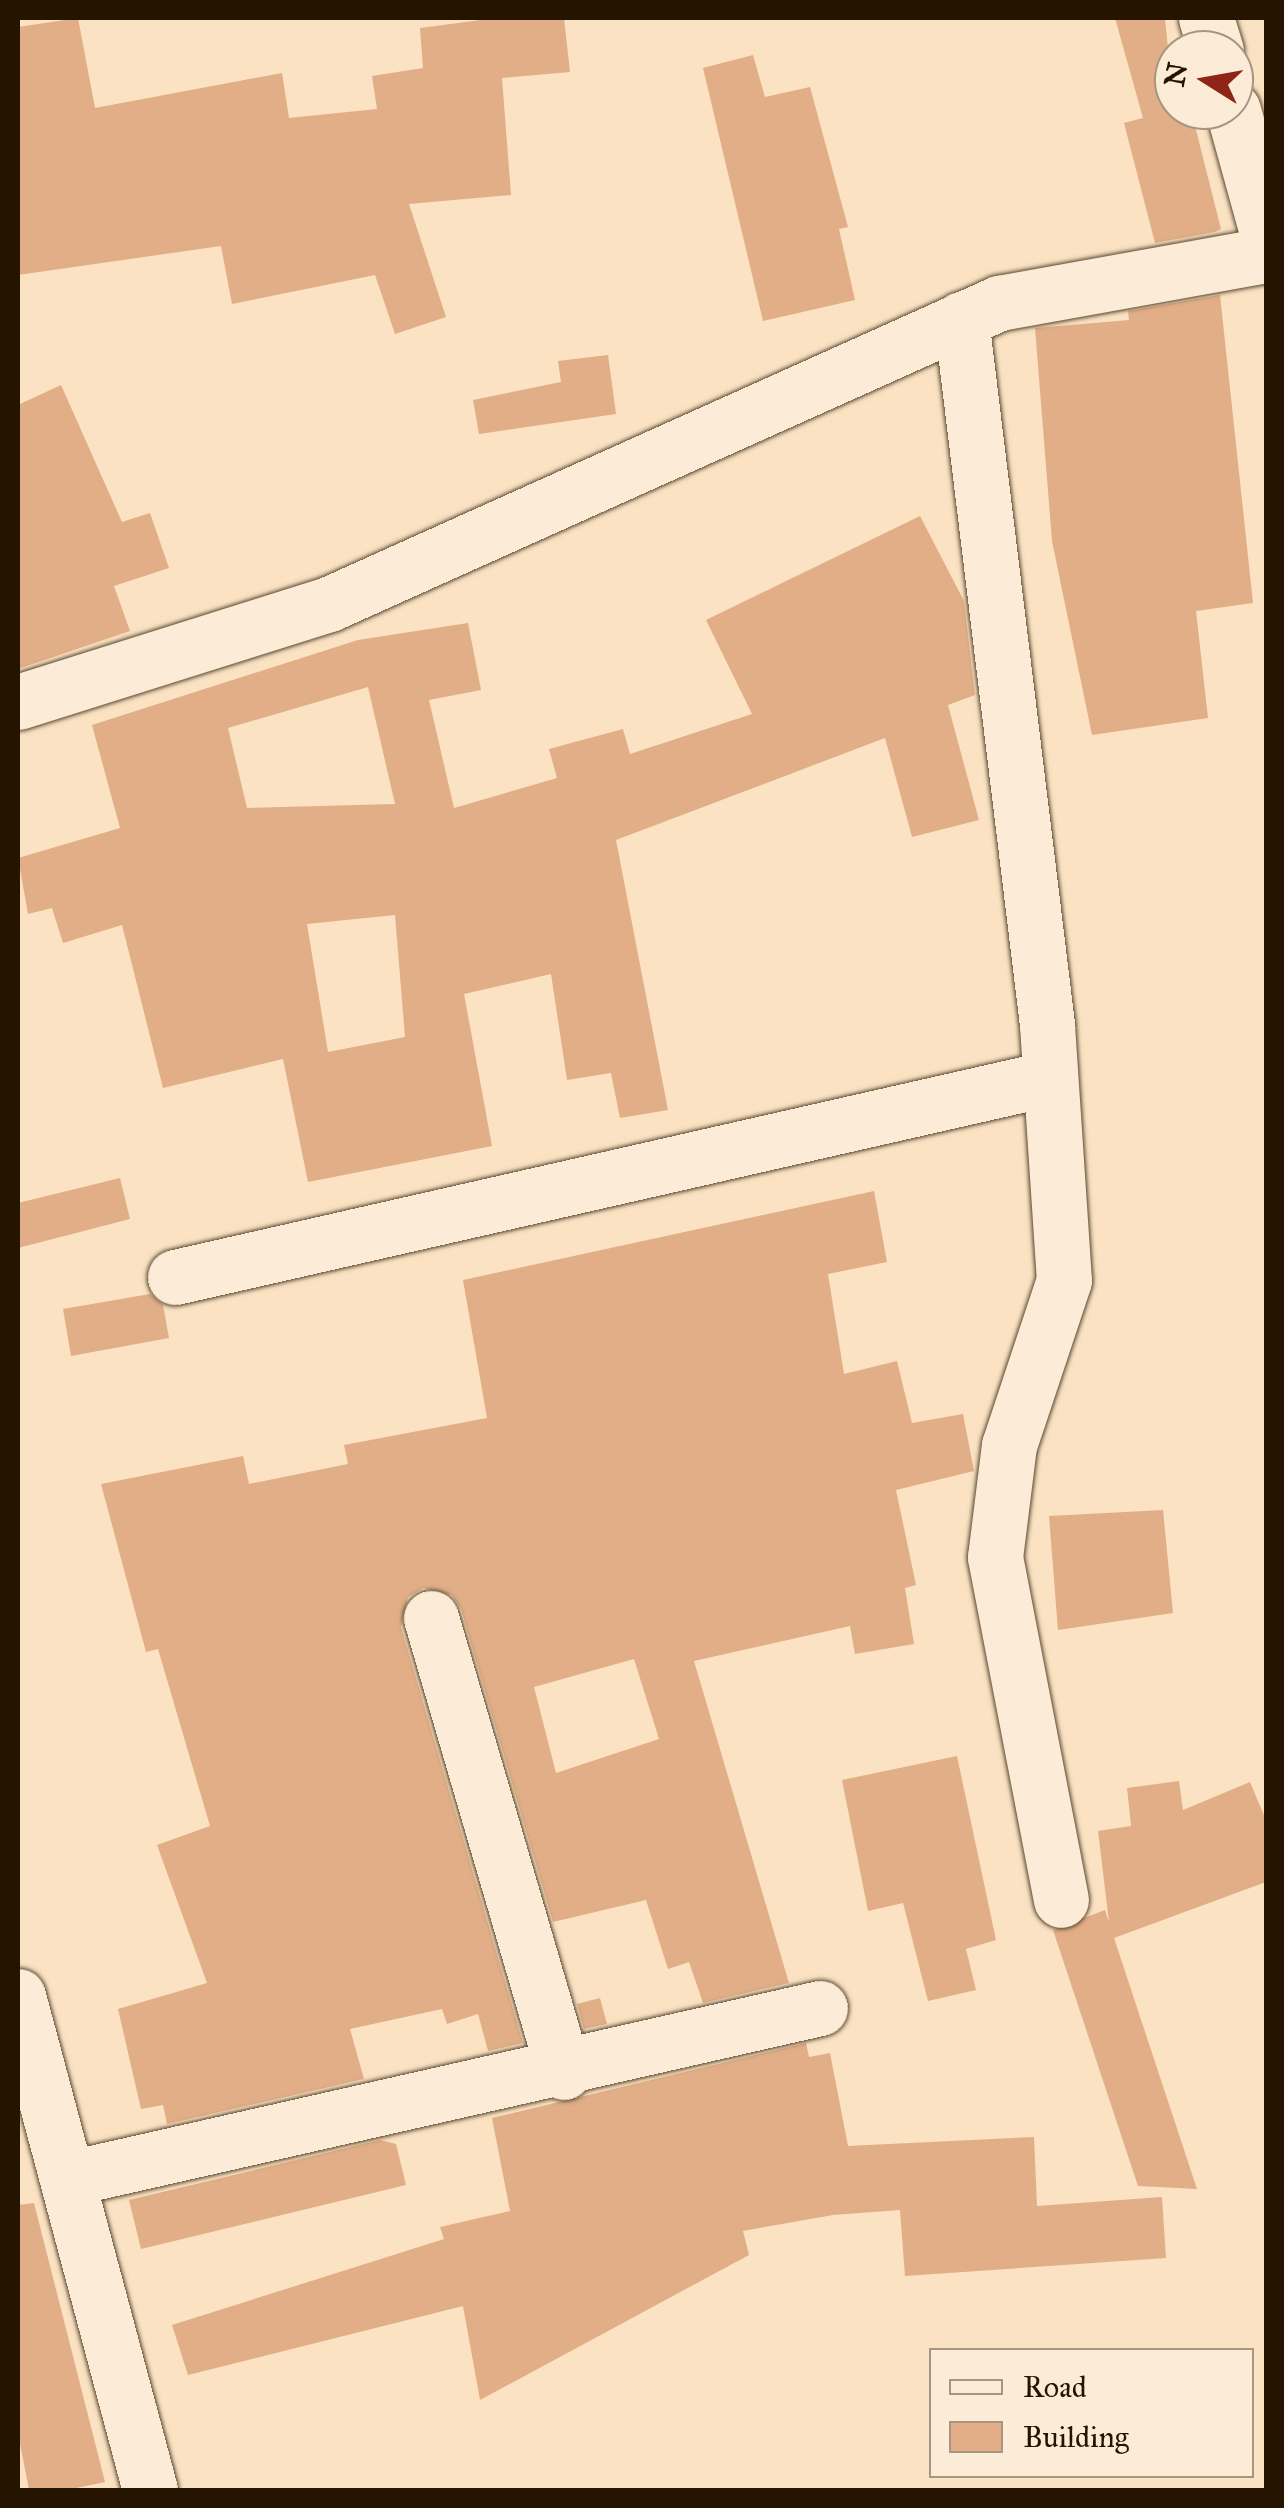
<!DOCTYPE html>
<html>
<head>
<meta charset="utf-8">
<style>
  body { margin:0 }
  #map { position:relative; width:1284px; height:2508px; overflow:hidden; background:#fae2c2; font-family:"IM FELL Great Primer",serif }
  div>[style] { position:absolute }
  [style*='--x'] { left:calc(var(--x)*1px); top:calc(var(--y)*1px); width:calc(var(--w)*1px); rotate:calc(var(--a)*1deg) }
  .building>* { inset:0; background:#e2ae87 }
  .roads { filter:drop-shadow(0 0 2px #5a4830) drop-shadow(0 0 2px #5a4830) }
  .minor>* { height:55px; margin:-27.5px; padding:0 27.5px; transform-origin:27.5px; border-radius:27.5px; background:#fcecd7 }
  span { translate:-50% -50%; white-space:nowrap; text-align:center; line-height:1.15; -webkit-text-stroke:10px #fcecd7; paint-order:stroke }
  .frame { position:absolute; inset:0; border:20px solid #241400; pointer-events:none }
  .legend { position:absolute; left:929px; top:2348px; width:325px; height:130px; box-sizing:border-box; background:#fcecd7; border:2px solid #a69681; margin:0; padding:12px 18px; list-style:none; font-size:30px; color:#241400 }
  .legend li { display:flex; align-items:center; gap:20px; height:50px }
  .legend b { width:50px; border:2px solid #a69681 }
  .north { position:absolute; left:1154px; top:30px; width:100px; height:100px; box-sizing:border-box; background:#fcecd7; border:2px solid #a69681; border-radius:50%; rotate:281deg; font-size:28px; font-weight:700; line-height:40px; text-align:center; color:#241400 }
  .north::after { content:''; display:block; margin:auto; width:35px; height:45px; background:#8f2418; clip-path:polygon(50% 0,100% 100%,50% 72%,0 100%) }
</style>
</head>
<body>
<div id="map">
  <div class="building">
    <div style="clip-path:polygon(78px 18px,95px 108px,282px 73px,289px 118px,377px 109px,372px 76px,423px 68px,420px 28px,496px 18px,564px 18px,570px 72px,502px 78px,511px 195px,409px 204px,446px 317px,395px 334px,375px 275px,232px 304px,221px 246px,18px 275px,18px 27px)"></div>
    <div style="clip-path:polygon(1115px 18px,1165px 18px,1174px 110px,1191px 110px,1221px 229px,1215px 232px,1155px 243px,1124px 123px,1143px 118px)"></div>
    <div style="clip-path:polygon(753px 55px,765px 97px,810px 87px,848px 227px,839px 229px,855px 300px,763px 321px,703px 68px)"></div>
    <div style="clip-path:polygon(1220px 295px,1253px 603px,1196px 611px,1208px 718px,1092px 735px,1052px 541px,1035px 328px,1129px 320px,1128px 311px)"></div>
    <div style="clip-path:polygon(608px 355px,616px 414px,479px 434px,473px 400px,561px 382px,558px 361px)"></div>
    <div style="clip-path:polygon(61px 385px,122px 522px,150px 513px,169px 568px,114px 586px,130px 631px,18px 669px,18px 405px)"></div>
    <div style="clip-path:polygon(evenodd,920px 516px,964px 601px,975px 695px,948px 705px,979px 820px,912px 837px,885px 738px,616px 840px,668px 1110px,620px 1118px,611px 1073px,567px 1080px,551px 974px,464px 994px,492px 1146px,308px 1182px,283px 1059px,163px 1088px,122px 925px,63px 943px,52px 908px,28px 914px,18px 858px,120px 828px,92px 725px,358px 640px,468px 623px,481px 690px,429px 700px,454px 808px,557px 778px,549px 749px,623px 729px,630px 754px,752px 714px,706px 620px,920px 516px,368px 687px,395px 804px,247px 808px,228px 728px,368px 687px,920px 516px,395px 915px,405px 1037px,328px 1052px,307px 924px,395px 915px)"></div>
    <div style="clip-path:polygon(120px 1178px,130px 1219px,18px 1248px,18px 1203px)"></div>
    <div style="clip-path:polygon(evenodd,874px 1191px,887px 1262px,828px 1274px,844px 1374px,897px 1361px,912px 1423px,963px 1414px,974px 1471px,896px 1490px,916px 1585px,905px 1588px,914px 1644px,855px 1654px,850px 1626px,694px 1661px,789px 1983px,703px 2003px,689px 1962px,668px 1969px,646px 1900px,553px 1922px,461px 1609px,452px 1595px,423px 1588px,408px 1597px,401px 1627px,523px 2043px,488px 2051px,478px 2014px,447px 2024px,442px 2009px,350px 2029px,364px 2079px,167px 2124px,163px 2105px,141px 2109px,118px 2009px,207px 1983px,157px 1845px,210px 1826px,158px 1649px,146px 1652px,101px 1484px,243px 1456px,249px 1484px,348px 1464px,344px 1445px,487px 1418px,463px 1280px,874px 1191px,634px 1659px,659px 1739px,556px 1773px,534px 1687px,634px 1659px)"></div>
    <div style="clip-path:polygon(150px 1294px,163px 1305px,169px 1338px,71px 1356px,63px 1309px)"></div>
    <div style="clip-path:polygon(1163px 1510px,1173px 1613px,1058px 1630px,1049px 1516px)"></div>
    <div style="clip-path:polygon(957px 1756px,996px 1940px,966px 1949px,976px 1990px,928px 2001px,903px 1903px,868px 1911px,842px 1780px)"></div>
    <div style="clip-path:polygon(1179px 1781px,1183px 1810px,1250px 1782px,1266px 1820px,1266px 1882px,1114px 1938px,1197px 2189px,1138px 2186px,1053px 1930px,1105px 1910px,1109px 1922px,1098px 1831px,1131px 1826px,1127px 1788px)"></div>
    <div style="clip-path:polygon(600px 1998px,607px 2024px,584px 2029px,577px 2004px)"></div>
    <div style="clip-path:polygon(806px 2043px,809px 2057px,830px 2053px,848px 2146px,1034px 2137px,1037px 2206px,1162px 2197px,1166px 2258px,905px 2276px,900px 2210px,833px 2215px,743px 2231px,749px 2255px,480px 2400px,463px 2306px,188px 2375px,172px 2325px,444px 2239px,440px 2227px,510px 2211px,492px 2118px)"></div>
    <div style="clip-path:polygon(380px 2140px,396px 2144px,406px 2185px,141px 2249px,129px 2200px)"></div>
    <div style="clip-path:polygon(34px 2203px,105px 2482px,67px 2490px,29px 2490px,18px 2433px,18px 2205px)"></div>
  </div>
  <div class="roads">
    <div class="minor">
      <div style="--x:1206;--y:18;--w:34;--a:73"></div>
      <div style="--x:1233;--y:110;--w:123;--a:74.5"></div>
      <div style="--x:961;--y:319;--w:711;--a:83.05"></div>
      <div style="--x:1047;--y:1025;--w:256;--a:86.2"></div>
      <div style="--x:1064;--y:1280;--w:174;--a:108.4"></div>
      <div style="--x:1009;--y:1445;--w:113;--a:97.1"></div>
      <div style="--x:995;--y:1557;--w:349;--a:79.1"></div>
      <div style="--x:18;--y:702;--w:326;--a:-17.5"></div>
      <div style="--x:329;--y:604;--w:735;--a:-24.19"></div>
      <div style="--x:999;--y:303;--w:271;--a:-10.2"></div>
      <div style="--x:175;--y:1277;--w:893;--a:-12.81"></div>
      <div style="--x:431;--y:1618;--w:473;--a:73.7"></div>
      <div style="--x:18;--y:1996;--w:511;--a:75.04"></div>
      <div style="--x:70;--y:2178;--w:769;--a:-12.77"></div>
    </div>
  </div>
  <div class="frame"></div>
  <ul class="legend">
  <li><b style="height:12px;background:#fcecd7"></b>Road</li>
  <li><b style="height:28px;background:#e2ae87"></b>Building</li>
  </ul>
  <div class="north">N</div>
</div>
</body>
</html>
